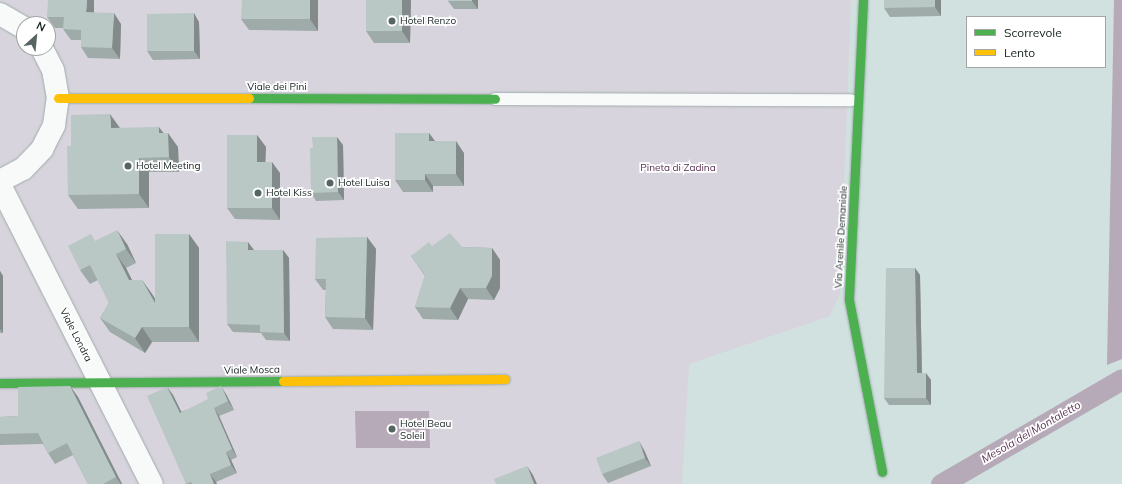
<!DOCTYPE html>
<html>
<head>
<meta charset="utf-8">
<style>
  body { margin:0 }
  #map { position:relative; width:1122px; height:484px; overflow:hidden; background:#d0e1df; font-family:Mulish,sans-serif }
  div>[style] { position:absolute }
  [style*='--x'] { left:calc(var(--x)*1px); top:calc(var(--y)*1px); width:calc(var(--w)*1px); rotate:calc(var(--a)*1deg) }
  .green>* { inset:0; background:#d8d4dd }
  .water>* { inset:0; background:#b6a9b8 }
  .canal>* { height:21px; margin:-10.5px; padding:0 10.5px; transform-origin:10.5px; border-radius:10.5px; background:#b6a9b8 }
  .roads { filter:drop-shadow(0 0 1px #9fadab) drop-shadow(0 0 1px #9fadab) }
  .lane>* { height:12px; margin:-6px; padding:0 6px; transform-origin:6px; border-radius:6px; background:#f8fafa }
  .street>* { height:22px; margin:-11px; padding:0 11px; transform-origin:11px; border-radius:11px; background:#f8fafa }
  .fast>* { height:9px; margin:-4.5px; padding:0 4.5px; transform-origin:4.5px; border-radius:4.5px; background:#4caf50 }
  .slow>* { height:9px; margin:-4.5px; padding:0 4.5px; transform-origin:4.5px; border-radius:4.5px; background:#ffc107 }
  .wall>* { inset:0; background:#9faba9 }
  .shaded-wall>* { inset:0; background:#828b8a }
  .building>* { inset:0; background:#b9c7c5 }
  .dots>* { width:11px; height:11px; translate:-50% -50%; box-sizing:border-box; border:2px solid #fff; border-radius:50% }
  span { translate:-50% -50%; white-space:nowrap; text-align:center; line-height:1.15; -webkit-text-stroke:3.5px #fff; paint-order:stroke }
  .poi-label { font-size:10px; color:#14211f }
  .left { translate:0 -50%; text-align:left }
  .street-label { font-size:10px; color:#14211f }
  .park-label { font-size:10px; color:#542e4f }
  .water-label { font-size:11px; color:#5d3658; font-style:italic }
  .legend { position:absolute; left:966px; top:16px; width:140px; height:52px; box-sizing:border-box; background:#fff; border:1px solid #a1a6a5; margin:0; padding:5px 7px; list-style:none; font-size:12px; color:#14211f }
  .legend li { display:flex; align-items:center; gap:8px; height:20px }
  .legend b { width:20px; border:1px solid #a1a6a5 }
  .north { position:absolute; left:16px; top:16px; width:40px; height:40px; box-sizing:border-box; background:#fff; border:1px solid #a1a6a5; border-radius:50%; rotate:27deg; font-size:11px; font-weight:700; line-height:16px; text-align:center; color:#14211f }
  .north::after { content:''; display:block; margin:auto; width:14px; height:18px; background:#566462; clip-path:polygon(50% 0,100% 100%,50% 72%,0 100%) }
</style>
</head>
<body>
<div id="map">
  <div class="green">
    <div style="clip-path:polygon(evenodd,0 0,851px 0,840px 294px,830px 316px,689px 364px,682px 484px,0 484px,0 0,24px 24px,48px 24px,48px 48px,24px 48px,24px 24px)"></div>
  </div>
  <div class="water">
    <div style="clip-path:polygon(1114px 0,1122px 0,1122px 359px,1107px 365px)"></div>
    <div style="clip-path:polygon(355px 411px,429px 411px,430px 448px,356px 448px)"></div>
  </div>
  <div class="canal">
    <div style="--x:941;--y:484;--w:209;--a:-30.1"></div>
  </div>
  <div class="roads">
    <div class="lane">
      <div style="--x:495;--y:99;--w:356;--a:0.2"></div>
    </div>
    <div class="street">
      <div style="--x:0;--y:14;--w:28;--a:30"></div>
      <div style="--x:0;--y:181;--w:26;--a:-28"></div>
      <div style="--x:23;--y:169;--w:28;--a:-46"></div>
      <div style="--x:42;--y:149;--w:27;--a:-63"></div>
      <div style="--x:54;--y:125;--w:27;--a:-82"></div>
      <div style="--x:58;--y:98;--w:28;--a:-100"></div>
      <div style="--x:53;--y:70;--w:25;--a:-117"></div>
      <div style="--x:0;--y:185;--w:335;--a:63.1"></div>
    </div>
    <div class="fast">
      <div style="--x:863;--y:0;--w:300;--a:92.7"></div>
      <div style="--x:849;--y:300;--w:175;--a:79.1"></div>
      <div style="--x:249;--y:98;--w:246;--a:0.2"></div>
      <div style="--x:0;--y:383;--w:283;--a:-0.4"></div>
    </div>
    <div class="slow">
      <div style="--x:58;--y:98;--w:191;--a:0"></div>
      <div style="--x:283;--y:381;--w:222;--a:-0.5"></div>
    </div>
  </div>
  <div class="wall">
    <div style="clip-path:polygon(318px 0,318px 31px,249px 30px,241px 19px)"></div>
    <div style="clip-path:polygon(411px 0,410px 43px,374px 43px,366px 31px)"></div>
    <div style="clip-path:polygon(478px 0,478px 9px,454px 9px,448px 1px)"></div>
    <div style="clip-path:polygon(884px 0,941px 0,941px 16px,890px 17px,884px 8px)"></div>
    <div style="clip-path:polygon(94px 13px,121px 24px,120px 59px,88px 58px,81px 47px,81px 40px,71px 40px,63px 29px,63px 28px,55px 28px,47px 17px)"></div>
    <div style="clip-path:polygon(199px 22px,200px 59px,153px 60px,147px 51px)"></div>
    <div style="clip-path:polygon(120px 128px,164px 133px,178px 147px,179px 172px,149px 172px,149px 208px,78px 209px,68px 195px,71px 146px)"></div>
    <div style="clip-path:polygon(429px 133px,435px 141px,464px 153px,464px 186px,433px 186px,433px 192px,403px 192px,395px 180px)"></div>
    <div style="clip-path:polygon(257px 135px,266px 147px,265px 162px,280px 173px,280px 220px,235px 219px,227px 208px)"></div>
    <div style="clip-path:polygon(343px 145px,344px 200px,316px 201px,311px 193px)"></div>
    <div style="clip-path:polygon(189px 234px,199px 248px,199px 342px,152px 342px,145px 353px,110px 332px,100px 318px,109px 303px,98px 280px,90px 284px,80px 270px,96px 241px,127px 244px,136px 263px,126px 268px,132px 280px,142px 280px,155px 298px)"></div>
    <div style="clip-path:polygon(367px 237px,376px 249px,373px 330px,333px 329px,325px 317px,326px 290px,323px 290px,315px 279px)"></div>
    <div style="clip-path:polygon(432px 246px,492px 248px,500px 260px,500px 288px,494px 300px,468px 299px,458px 320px,423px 319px,415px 307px,425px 276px,411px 256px)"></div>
    <div style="clip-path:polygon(254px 250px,283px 250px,289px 258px,290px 341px,266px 340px,261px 333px,233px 332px,227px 324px)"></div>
    <div style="clip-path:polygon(915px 268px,920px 275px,922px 373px,931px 380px,931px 405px,889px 405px,884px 398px)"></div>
    <div style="clip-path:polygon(0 271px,3px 276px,3px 333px,0 333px)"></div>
    <div style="clip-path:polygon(70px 386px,78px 397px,122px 484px,88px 484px,73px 455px,55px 464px,48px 453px,43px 444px,0 445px,0 417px,18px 416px)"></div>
    <div style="clip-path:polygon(167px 387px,173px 395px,181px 412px,226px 394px,234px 410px,219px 416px,237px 457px,231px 460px,237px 473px,216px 482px,217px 484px,186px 484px)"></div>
    <div style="clip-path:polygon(644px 450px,651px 466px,608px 483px,602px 474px)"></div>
  </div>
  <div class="shaded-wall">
    <div style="clip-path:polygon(87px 0,94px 0,94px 23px,86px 12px)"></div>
    <div style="clip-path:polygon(310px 0,318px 0,318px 31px,310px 19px)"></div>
    <div style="clip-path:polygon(402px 0,411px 0,410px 43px,402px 31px)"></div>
    <div style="clip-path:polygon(472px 0,478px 0,478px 9px,472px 1px)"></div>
    <div style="clip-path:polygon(935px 0,941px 0,941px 16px,935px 7px)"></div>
    <div style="clip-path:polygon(114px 13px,121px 24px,120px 59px,112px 48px)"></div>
    <div style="clip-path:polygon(194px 13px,199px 22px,200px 59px,194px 51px)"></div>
    <div style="clip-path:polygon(110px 114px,120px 128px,111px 128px)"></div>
    <div style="clip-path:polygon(159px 127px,168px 139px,168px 133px,178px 147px,179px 172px,169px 157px,159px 133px)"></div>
    <div style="clip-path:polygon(429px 133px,437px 144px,429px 141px)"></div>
    <div style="clip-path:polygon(257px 135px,266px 147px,265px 173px,257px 162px)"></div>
    <div style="clip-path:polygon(337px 137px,343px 145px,344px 200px,338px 192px)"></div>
    <div style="clip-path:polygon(456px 141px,464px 153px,464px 186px,456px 174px)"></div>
    <div style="clip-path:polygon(139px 158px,149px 172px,149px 208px,139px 194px)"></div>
    <div style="clip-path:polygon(272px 162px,280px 173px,280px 220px,272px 208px)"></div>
    <div style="clip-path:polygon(425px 174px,433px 186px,433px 192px,425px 180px)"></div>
    <div style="clip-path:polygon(117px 230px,127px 244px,136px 263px,126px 249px)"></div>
    <div style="clip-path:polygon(189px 234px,199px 248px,199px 342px,189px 327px)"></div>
    <div style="clip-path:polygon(367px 237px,376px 249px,373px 330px,365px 318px)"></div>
    <div style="clip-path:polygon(248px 242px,254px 250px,254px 258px,248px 250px)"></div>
    <div style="clip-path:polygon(492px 248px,500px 260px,500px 288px,494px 300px,486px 288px)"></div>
    <div style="clip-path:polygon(283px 250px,289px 258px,290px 341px,284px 333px)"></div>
    <div style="clip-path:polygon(116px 254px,126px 268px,139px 294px,129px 280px)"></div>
    <div style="clip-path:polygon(915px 268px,920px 275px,922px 380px,917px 373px)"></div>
    <div style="clip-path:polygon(0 271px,3px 276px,3px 333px,0 329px)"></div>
    <div style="clip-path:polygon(142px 280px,152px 294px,165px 317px,155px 303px)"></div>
    <div style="clip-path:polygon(460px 288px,468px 299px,458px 320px,450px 308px)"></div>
    <div style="clip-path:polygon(142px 327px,152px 342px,145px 353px,135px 338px)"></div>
    <div style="clip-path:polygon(926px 373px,931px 380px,931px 405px,926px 398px)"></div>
    <div style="clip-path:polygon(70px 386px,78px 397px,122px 484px,121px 484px,116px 477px)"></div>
    <div style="clip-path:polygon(221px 386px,226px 394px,234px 410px,228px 401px)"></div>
    <div style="clip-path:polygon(167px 387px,173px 395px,186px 421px,180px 413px)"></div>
    <div style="clip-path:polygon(214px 408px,219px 416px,237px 457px,232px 449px)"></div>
    <div style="clip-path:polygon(639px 441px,644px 450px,651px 466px,645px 458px)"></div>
    <div style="clip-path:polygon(226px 452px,231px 460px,237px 473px,231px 465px)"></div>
    <div style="clip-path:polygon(527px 466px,533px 475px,537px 484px,534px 484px)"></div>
    <div style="clip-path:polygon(210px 474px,216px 482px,217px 484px,214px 484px)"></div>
  </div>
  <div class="building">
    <div style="clip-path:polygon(48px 0,87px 0,86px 12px,114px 13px,112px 48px,81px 47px,81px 30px,63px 29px,64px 17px,47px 17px)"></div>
    <div style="clip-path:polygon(242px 0,310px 0,310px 19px,241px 19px)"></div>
    <div style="clip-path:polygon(366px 0,402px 0,402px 31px,366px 31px)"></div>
    <div style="clip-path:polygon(448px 0,472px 0,472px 1px,448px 1px)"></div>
    <div style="clip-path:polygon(884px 0,935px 0,935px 7px,884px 8px)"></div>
    <div style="clip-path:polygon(194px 13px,194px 51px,147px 51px,147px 14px)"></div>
    <div style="clip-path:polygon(110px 114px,111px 128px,159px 127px,159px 133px,168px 133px,169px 157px,139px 158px,139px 194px,68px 195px,67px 146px,71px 146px,71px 115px)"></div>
    <div style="clip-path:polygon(395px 133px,429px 133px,429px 141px,456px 141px,456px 174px,425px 174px,425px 180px,395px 180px)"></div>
    <div style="clip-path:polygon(227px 135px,257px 135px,257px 162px,272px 162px,272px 208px,227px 208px)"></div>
    <div style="clip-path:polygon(312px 137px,337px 137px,338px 192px,311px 193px,310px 148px,313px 148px)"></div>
    <div style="clip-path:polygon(117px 230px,126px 249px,116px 254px,129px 280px,142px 280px,155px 303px,155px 234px,189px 234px,189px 327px,142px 327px,135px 338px,100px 318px,109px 303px,90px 265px,80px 270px,68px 246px,91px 234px,95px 241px)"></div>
    <div style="clip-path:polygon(450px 233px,462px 247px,492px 248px,492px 276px,486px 288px,460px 288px,450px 308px,415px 307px,425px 275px,411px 256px,429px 242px,432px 246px)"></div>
    <div style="clip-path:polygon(367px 237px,365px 318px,325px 317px,326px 279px,315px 279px,316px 238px)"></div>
    <div style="clip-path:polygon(226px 241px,248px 242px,248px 250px,283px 250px,284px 333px,260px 332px,260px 325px,227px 324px)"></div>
    <div style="clip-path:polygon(886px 268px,915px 268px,917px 373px,926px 373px,926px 398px,884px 398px)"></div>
    <div style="clip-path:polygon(70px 386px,116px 477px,103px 484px,88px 484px,67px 443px,48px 453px,38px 433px,0 434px,0 417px,18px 416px,18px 387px)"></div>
    <div style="clip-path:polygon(221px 386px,228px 401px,214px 408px,232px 449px,226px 452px,231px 465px,210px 474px,214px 484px,192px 484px,191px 482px,186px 484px,147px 396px,167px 387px,180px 413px,208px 399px,206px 393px)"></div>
    <div style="clip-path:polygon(639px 441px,645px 458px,602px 474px,596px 458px)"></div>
    <div style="clip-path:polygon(527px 466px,534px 484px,496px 484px,494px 479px)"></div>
  </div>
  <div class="dots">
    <div style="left:392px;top:21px;background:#566462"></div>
    <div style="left:128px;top:166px;background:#566462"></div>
    <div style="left:330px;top:183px;background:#566462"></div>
    <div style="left:258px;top:193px;background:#566462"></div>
    <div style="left:392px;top:429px;background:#566462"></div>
  </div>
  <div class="poi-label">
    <span class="left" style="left:400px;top:21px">Hotel Renzo</span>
    <span class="left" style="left:136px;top:166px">Hotel Meeting</span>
    <span class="left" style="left:338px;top:183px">Hotel Luisa</span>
    <span class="left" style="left:266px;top:193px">Hotel Kiss</span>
    <span class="left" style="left:400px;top:429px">Hotel Beau<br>Soleil</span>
  </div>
  <div class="street-label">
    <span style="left:277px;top:87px">Viale dei Pini</span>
    <span style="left:841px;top:237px;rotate:-87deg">Via Arenile Demaniale</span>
    <span style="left:76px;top:335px;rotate:63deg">Viale Londra</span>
    <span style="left:252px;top:370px;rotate:-1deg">Viale Mosca</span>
  </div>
  <div class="park-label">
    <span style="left:678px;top:168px">Pineta di Zadina</span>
  </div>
  <div class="water-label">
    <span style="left:1031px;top:432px;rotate:-30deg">Mesola del Montaletto</span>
  </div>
  <ul class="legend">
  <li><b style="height:5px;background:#4caf50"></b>Scorrevole</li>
  <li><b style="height:5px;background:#ffc107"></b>Lento</li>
  </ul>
  <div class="north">N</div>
</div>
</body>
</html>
